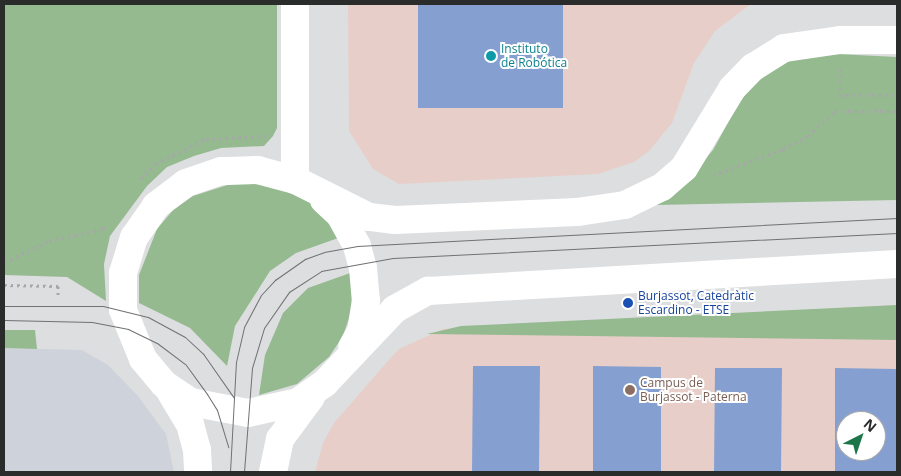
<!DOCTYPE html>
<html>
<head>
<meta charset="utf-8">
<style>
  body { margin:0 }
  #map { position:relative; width:901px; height:476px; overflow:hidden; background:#dddee0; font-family:"Open Sans",sans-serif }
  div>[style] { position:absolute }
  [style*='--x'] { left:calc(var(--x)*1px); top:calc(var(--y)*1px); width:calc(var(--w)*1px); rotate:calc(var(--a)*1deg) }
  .built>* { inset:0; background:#ced3db }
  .education>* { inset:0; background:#e8cec8 }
  .green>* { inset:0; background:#95ba90 }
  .building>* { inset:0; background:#85a0d0 }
  .path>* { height:3px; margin-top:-1.5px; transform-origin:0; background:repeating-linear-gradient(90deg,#a6a7a8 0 2.5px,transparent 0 6.5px) }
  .street>* { height:28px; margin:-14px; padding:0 14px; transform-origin:14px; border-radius:14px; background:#fff }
  .secondary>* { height:28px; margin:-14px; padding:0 14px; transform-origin:14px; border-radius:14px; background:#fff }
  .tram>* { height:1px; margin:-0.5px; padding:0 0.5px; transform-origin:0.5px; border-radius:0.5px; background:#707172 }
  .dots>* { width:14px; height:14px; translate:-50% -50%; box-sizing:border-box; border:2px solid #fff; border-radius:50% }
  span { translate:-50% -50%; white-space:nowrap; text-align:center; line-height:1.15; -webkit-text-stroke:4px #fff; paint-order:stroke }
  .culture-label { font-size:12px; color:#0d838f }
  .left { translate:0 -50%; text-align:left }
  .transit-label { font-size:12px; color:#164399 }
  .education-label { font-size:12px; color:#785e54 }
  .frame { position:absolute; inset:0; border:5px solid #2a2b2b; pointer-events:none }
  .north { position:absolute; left:836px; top:411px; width:50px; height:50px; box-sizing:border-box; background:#fff; border:1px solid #aaa; border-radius:50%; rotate:41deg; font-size:14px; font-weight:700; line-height:20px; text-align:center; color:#2a2b2b }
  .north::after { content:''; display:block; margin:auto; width:18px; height:22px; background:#1d764a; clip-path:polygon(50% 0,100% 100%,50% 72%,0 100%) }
</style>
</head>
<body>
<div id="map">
  <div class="built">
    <div style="clip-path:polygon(4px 348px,82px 350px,108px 365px,138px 396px,166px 434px,174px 472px,4px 472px)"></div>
  </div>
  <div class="education">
    <div style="clip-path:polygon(348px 4px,751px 4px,715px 31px,694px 63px,672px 123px,649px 151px,634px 162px,598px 174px,399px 184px,373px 169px,349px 131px)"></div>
    <div style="clip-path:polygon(evenodd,897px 305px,897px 472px,315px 472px,323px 443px,334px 423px,386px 363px,399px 349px,443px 329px,897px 305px,846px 421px,876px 421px,876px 451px,846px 451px,846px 421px)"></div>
  </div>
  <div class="green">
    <div style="clip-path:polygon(4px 4px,277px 4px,277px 128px,273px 136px,264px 146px,221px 148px,194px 156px,167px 167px,147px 186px,110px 236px,104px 264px,106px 301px,67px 277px,4px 275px)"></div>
    <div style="clip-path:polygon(816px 53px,897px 57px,897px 200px,655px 205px,685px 182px,713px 150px,746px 90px,776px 65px)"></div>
    <div style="clip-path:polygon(237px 182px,267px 184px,295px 194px,316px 206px,341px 237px,296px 253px,270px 271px,235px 326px,227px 366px,190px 328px,139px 303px,139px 275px,157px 229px,174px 209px,193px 196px)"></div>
    <div style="clip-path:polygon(353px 272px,356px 292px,351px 312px,343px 336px,329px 357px,297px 384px,259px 395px,265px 355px,283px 313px,308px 288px)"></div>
    <div style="clip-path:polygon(897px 305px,897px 340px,427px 334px,461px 326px)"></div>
    <div style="clip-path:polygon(4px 330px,35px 330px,37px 349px,4px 348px)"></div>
  </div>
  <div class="building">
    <div style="clip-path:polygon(418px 4px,563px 4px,563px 108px,418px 108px)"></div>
    <div style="clip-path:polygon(473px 366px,540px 366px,539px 472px,472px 472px)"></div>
    <div style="clip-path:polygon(593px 366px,661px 367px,661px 472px,593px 472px)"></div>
    <div style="clip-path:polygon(715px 368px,782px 368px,781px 472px,714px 472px)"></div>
    <div style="clip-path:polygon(evenodd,835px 368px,897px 369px,897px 472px,835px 472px,835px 368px,846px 421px,876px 421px,876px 451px,846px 451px,846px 421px)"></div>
  </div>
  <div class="path">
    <div style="--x:841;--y:68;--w:27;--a:92"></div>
    <div style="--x:840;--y:95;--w:57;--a:0"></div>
    <div style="--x:713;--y:175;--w:75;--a:-20.4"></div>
    <div style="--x:783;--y:149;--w:28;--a:-27"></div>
    <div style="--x:808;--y:136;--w:37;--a:-43"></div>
    <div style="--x:835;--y:111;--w:62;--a:0"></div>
    <div style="--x:141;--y:179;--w:21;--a:-47"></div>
    <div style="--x:155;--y:164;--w:57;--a:-26.1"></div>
    <div style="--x:206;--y:139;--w:60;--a:-2.9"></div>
    <div style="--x:4;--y:262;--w:50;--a:-25"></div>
    <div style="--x:49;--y:241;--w:55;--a:-12.5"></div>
    <div style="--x:103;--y:229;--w:6;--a:-51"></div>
    <div style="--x:4;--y:285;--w:54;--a:1.1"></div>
    <div style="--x:58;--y:286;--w:11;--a:90"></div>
  </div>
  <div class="street">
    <div style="--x:295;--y:180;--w:176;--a:-90"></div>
  </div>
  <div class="secondary">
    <div style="--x:897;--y:40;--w:57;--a:180"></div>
    <div style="--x:840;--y:40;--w:57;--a:171.9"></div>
    <div style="--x:784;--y:48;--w:36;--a:148"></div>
    <div style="--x:753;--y:67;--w:30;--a:134"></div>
    <div style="--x:732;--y:89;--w:92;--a:121.3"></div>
    <div style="--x:684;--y:168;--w:29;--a:139"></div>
    <div style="--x:662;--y:187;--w:41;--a:154.1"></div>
    <div style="--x:625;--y:205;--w:49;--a:171.7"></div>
    <div style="--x:577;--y:212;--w:182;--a:177.5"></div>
    <div style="--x:395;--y:220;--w:26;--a:-173"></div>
    <div style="--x:369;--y:217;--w:83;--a:-153.4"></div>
    <div style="--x:295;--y:180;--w:38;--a:-165"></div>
    <div style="--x:258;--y:170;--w:37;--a:178"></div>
    <div style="--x:221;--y:171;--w:37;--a:161"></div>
    <div style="--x:186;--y:183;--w:38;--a:143"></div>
    <div style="--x:156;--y:206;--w:38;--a:125"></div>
    <div style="--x:134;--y:237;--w:38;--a:107"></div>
    <div style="--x:123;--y:273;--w:37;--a:90"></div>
    <div style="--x:123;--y:310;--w:53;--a:67.8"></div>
    <div style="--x:143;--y:359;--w:33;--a:50"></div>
    <div style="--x:164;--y:384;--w:32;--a:34"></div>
    <div style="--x:191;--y:402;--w:58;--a:10.9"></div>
    <div style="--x:248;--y:413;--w:51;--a:-12.4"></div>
    <div style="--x:298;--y:402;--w:33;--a:-35"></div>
    <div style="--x:325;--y:383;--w:102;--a:-46.6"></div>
    <div style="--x:395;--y:309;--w:38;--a:-29"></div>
    <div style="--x:428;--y:291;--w:470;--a:-3.3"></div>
    <div style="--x:324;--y:200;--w:22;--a:43"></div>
    <div style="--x:340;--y:215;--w:35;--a:61"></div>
    <div style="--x:357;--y:246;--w:23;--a:75"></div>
    <div style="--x:363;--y:268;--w:32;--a:85"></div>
    <div style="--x:366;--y:300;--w:31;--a:99"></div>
    <div style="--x:361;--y:331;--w:18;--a:119"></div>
    <div style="--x:170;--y:391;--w:39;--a:59"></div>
    <div style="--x:190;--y:424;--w:27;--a:75"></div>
    <div style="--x:197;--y:450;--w:22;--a:87"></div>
    <div style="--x:273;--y:472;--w:34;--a:-78"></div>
    <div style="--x:280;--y:439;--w:52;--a:-53.6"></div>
  </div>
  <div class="tram">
    <div style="--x:4;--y:306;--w:99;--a:0"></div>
    <div style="--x:103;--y:306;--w:46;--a:13.7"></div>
    <div style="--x:148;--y:317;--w:42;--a:28.4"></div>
    <div style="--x:185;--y:337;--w:26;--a:43"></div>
    <div style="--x:204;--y:355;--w:52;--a:55.1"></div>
    <div style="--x:4;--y:320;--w:88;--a:1.3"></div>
    <div style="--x:92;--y:322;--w:37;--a:11"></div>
    <div style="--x:128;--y:329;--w:32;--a:26"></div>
    <div style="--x:157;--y:343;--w:36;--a:37"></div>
    <div style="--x:186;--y:365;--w:36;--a:54"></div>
    <div style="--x:207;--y:394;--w:19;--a:58"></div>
    <div style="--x:217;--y:410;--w:39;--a:73"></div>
    <div style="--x:230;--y:472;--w:110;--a:-86.9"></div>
    <div style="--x:236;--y:362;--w:36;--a:-77"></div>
    <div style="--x:244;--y:327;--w:36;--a:-62"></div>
    <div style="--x:261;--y:295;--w:21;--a:-47"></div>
    <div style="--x:275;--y:280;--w:37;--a:-35"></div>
    <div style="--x:305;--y:259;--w:20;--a:-20"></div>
    <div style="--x:324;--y:252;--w:34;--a:-10"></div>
    <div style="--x:357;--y:246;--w:541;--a:-2.97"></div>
    <div style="--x:244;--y:472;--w:104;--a:-85.6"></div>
    <div style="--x:252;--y:368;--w:42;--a:-73.3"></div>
    <div style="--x:264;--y:328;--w:44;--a:-55.2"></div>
    <div style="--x:289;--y:292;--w:38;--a:-33"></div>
    <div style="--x:321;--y:271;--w:73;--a:-10.2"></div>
    <div style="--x:393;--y:258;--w:505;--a:-2.84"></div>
  </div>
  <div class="dots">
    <div style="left:491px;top:56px;background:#0f9aa8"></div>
    <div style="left:628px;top:303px;background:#1a4fb4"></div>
    <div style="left:630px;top:390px;background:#8d6e63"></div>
  </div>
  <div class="culture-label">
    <span class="left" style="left:501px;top:56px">Instituto<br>de Robótica</span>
  </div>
  <div class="transit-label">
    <span class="left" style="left:638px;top:303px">Burjassot, Catedràtic<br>Escardino - ETSE</span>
  </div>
  <div class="education-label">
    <span class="left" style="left:640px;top:390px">Campus de<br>Burjassot - Paterna</span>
  </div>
  <div class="frame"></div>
  <div class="north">N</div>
</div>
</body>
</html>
